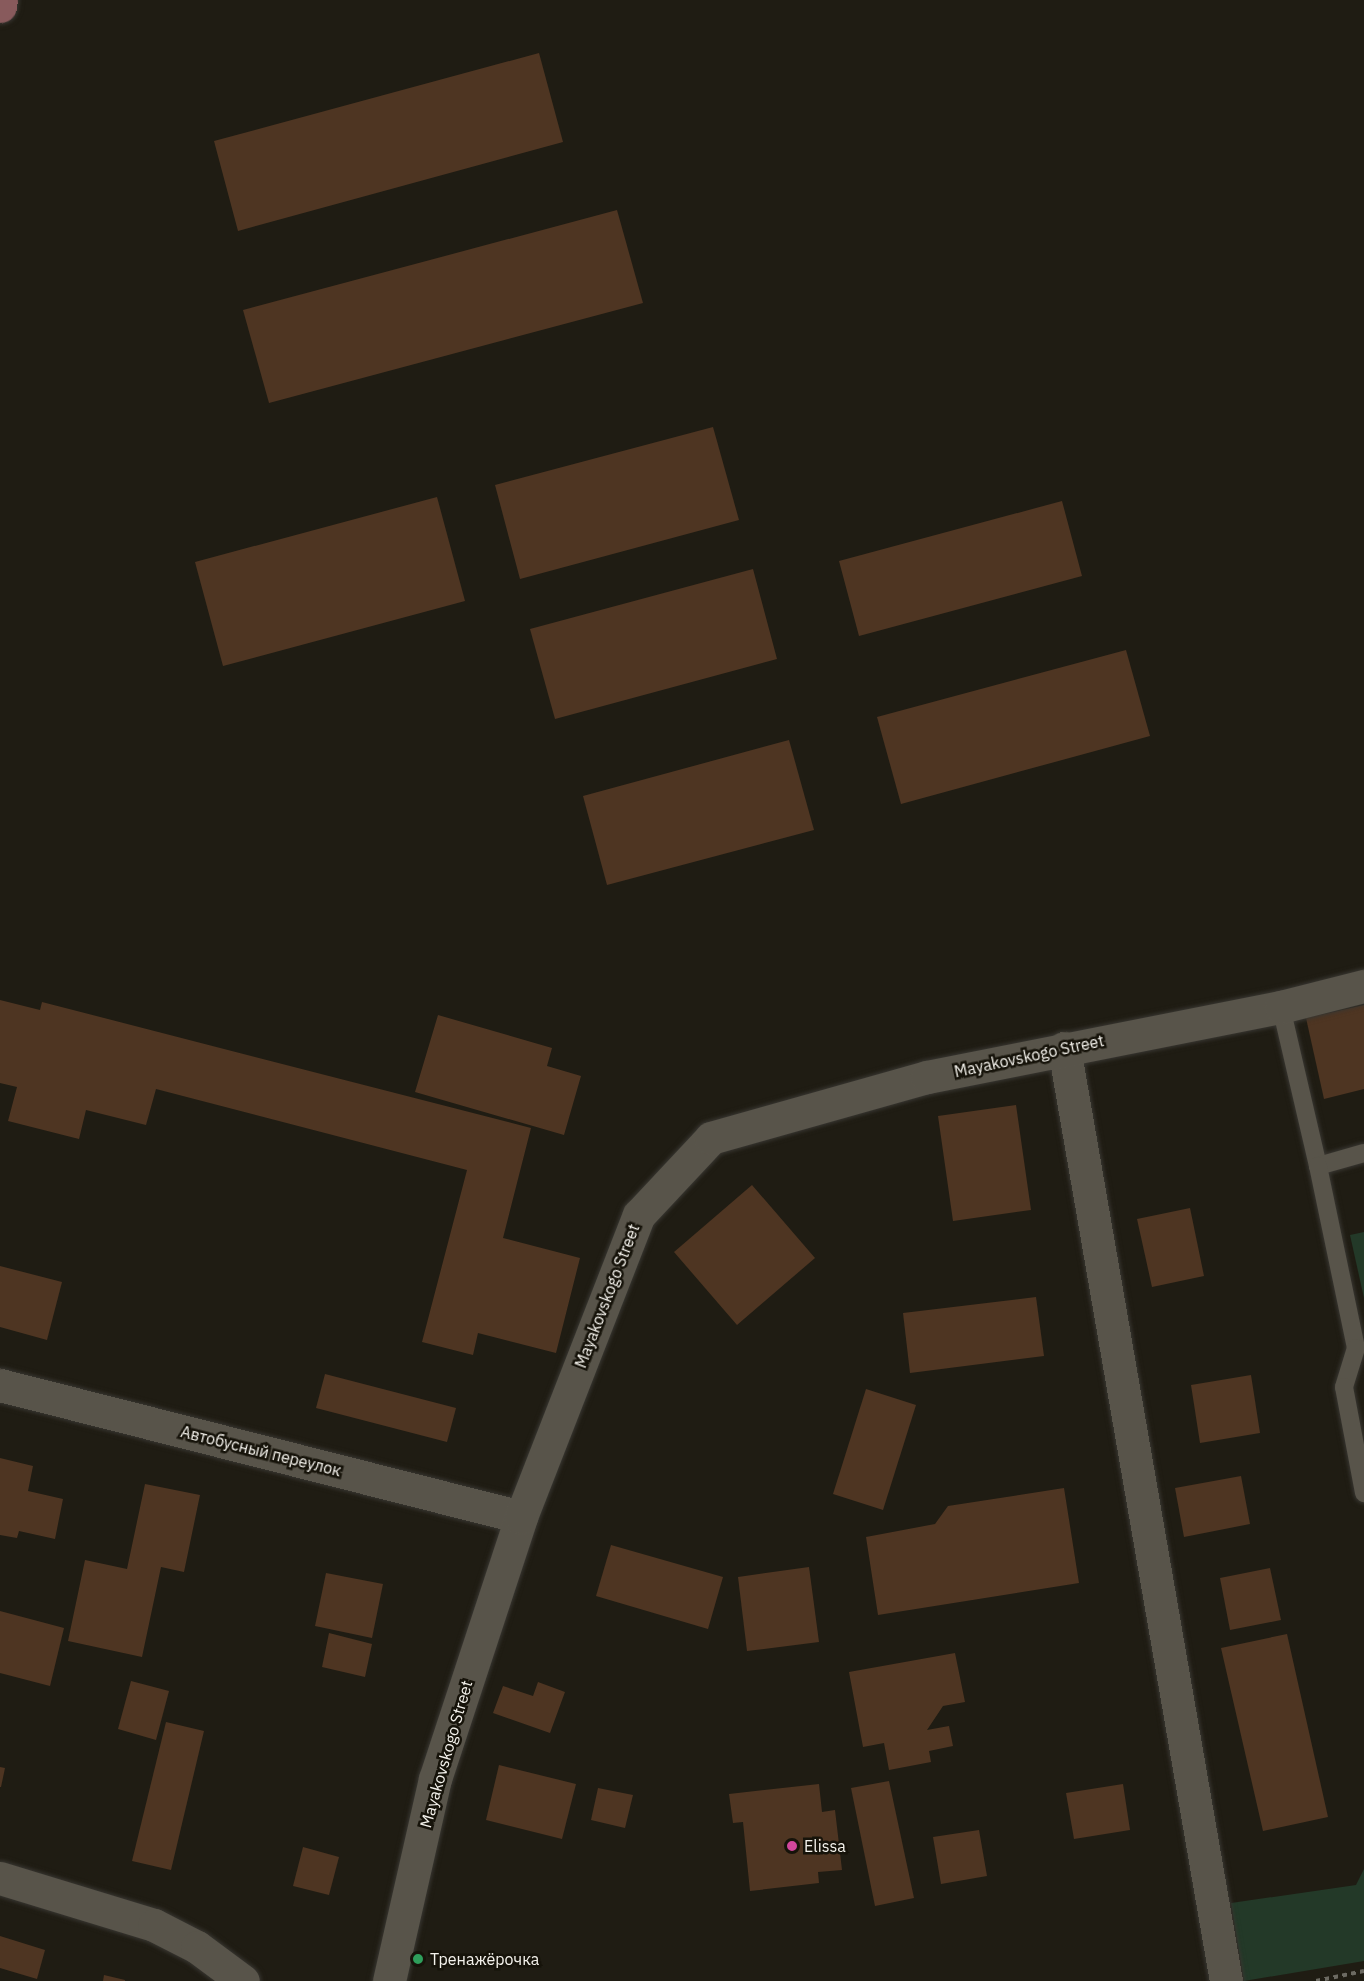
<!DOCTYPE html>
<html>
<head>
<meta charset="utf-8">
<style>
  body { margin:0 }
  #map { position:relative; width:1364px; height:1981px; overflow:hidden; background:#1f1c13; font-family:"IBM Plex Sans",sans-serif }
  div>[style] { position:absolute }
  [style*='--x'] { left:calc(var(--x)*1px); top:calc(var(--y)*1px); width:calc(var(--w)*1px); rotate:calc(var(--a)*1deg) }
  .green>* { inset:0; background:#233928 }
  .building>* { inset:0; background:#4e3522 }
  .path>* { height:4px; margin-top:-2px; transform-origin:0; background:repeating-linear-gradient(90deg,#6c6a62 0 4.5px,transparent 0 9px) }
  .roads { filter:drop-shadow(0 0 2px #383631) drop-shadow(0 0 2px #383631) }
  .lane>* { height:18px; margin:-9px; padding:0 9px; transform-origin:9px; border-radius:9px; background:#58544a }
  .street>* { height:33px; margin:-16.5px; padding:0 16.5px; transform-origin:16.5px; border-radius:16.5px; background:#58544a }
  .secondary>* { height:33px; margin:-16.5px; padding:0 16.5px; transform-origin:16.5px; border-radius:16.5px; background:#885a5c }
  .dots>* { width:16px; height:16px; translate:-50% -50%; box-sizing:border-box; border:3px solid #16130a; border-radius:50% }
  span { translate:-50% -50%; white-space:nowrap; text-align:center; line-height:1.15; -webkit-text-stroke:5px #16130a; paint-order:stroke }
  .street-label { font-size:16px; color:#f4f2ec }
  .poi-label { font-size:16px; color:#f4f2ec }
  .left { translate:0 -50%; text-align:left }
</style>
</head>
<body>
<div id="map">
  <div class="green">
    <div style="clip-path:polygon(1364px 1232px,1364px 1298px,1350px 1235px)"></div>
    <div style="clip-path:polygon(1364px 1869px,1364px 1961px,1244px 1981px,1231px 1903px,1356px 1885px)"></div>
  </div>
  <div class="building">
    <div style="clip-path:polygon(539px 53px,563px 142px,238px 231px,214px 141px)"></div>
    <div style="clip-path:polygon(617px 210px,643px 303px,269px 403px,243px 310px)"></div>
    <div style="clip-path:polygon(713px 427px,739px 520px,520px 579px,495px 485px)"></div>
    <div style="clip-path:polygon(437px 497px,465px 601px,223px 666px,195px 562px)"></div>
    <div style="clip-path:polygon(1062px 501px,1082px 576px,859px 636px,839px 561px)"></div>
    <div style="clip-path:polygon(753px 569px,777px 659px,555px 719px,530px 629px)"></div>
    <div style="clip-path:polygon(1126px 650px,1150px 736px,901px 804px,877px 717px)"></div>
    <div style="clip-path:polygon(789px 740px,814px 830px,607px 885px,583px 796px)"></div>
    <div style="clip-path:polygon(0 1000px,40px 1010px,42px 1002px,531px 1128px,503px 1238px,580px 1258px,556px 1353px,478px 1333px,473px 1355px,422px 1342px,467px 1170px,156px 1089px,146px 1125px,86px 1110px,79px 1139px,8px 1121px,17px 1087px,0 1083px)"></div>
    <div style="clip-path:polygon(1364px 1005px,1364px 1089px,1324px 1099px,1306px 1018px)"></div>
    <div style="clip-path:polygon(438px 1015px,552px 1048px,547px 1066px,581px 1076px,564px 1135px,415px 1092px)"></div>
    <div style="clip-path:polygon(1016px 1105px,1031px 1210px,953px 1221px,938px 1116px)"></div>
    <div style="clip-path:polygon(752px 1185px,815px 1258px,737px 1325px,674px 1252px)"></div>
    <div style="clip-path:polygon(1190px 1208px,1204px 1276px,1152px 1287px,1137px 1219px)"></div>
    <div style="clip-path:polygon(0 1266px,62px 1282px,47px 1340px,0 1327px)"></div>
    <div style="clip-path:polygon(1036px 1297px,1044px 1356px,910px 1373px,903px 1313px)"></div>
    <div style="clip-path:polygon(325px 1374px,456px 1408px,447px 1442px,316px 1408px)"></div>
    <div style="clip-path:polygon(1251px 1375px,1260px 1433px,1200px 1443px,1191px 1385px)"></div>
    <div style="clip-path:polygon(866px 1389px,916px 1405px,883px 1510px,833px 1494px)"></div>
    <div style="clip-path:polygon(0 1458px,33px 1466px,28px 1491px,63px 1499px,55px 1539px,19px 1531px,17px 1538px,0 1535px)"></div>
    <div style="clip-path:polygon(1241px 1476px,1250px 1524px,1184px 1537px,1175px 1488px)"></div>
    <div style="clip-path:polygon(145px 1484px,200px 1495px,184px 1572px,161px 1567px,142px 1657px,68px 1641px,85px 1560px,127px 1569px)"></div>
    <div style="clip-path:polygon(1064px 1488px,1079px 1583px,878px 1615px,866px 1537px,935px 1524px,948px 1506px)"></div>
    <div style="clip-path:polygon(611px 1545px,723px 1577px,708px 1629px,596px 1596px)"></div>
    <div style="clip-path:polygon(809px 1567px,819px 1642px,747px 1651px,738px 1577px)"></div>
    <div style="clip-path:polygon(1270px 1568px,1281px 1620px,1230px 1630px,1220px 1578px)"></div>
    <div style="clip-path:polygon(326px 1573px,383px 1584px,372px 1638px,315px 1626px)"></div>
    <div style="clip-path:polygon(0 1611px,64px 1628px,50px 1686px,0 1673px)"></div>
    <div style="clip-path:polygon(329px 1633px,372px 1644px,365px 1677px,322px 1667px)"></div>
    <div style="clip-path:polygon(1287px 1634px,1328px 1817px,1263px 1831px,1221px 1648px)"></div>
    <div style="clip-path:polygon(955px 1653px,965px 1702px,943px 1706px,927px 1730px,949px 1726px,953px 1746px,929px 1751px,931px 1762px,889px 1770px,884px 1743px,863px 1747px,849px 1672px)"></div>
    <div style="clip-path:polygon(131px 1681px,169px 1691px,156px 1740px,118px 1729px)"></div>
    <div style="clip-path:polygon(538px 1682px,565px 1692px,550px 1733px,493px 1713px,503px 1686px,533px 1696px)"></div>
    <div style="clip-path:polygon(166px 1722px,204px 1731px,171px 1870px,132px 1861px)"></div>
    <div style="clip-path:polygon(499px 1765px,576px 1784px,562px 1839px,486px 1820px)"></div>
    <div style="clip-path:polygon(0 1767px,5px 1768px,1px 1787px,0 1787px)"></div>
    <div style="clip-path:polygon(889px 1781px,914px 1898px,875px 1906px,851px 1788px)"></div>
    <div style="clip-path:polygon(819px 1784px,822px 1812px,835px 1810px,842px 1870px,818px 1872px,819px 1883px,750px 1891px,743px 1822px,733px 1823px,729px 1794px)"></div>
    <div style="clip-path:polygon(1123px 1784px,1130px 1830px,1074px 1839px,1066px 1793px)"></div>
    <div style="clip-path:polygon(598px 1788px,633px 1795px,625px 1828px,591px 1820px)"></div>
    <div style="clip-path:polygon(979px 1830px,987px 1876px,941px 1884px,933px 1837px)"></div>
    <div style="clip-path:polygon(303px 1847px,339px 1857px,329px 1895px,293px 1886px)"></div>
    <div style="clip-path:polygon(0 1936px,45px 1950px,37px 1979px,0 1968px)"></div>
    <div style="clip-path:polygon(104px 1975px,125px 1980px,125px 1981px,103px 1981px)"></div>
  </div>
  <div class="path">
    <div style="--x:1316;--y:1981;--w:49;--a:-11.8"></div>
  </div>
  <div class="roads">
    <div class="lane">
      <div style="--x:1281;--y:1007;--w:163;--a:76.9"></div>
      <div style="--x:1364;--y:1153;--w:48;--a:164.2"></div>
      <div style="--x:1318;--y:1166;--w:186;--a:78.2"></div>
      <div style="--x:1356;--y:1348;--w:41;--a:107.1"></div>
      <div style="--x:1344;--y:1387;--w:108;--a:79.3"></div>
    </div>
    <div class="street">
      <div style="--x:1064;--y:1048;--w:947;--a:80.15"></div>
      <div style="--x:0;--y:1385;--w:537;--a:14.22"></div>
      <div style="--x:0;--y:1878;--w:161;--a:17"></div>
      <div style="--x:154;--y:1925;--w:48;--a:27.1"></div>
      <div style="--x:197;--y:1947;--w:57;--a:36.5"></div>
      <div style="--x:389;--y:1981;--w:207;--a:-77.2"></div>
      <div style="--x:435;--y:1779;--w:276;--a:-71.8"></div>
      <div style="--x:521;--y:1517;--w:324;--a:-68.7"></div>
      <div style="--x:639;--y:1215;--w:105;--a:-46.9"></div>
      <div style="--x:711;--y:1138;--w:224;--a:-15.8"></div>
      <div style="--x:927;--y:1077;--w:361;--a:-11.2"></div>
      <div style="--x:1281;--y:1007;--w:86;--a:-14.2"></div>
    </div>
    <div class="secondary">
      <div style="--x:0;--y:6;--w:6;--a:-81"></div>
    </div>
  </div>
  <div class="dots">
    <div style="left:792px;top:1846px;background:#d1479c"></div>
    <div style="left:418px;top:1959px;background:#2e9e5b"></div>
  </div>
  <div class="street-label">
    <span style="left:1029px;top:1056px;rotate:-12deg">Mayakovskogo Street</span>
    <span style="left:607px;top:1296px;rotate:-69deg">Mayakovskogo Street</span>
    <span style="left:261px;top:1451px;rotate:14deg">Автобусный переулок</span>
    <span style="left:446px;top:1754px;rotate:-74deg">Mayakovskogo Street</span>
  </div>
  <div class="poi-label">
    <span class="left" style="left:804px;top:1846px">Elissa</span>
    <span class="left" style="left:430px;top:1959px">Тренажёрочка</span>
  </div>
</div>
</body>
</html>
